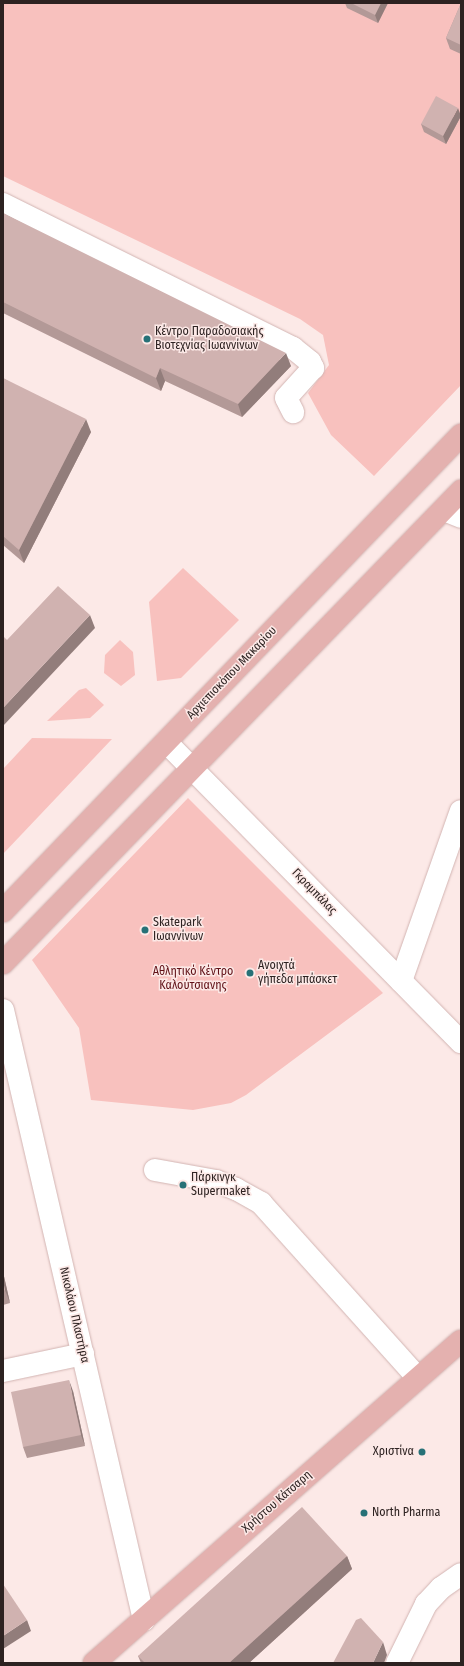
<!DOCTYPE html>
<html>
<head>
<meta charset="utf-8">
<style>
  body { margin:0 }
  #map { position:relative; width:464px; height:1666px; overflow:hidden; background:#fce9e7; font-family:"Fira Sans Condensed",sans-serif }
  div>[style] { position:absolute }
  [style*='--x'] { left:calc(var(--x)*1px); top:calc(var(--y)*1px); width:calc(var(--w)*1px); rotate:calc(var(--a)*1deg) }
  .green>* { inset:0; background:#f8c1be }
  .roads { filter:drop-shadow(0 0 1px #d2b4b2) drop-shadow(0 0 1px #d2b4b2) }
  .minor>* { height:22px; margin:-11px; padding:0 11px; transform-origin:11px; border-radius:11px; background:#fff }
  .major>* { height:22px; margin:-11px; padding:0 11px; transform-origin:11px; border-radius:11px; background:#e4b1af }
  .wall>* { inset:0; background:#b39997 }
  .shaded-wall>* { inset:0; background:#927d7b }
  .building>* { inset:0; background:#d0b2b0 }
  .dots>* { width:11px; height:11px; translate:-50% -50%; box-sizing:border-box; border:2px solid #fce9e7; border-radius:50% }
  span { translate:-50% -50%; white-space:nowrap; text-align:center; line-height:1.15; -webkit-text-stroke:3px #fce9e7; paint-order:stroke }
  .poi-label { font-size:12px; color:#2d2221 }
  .left { translate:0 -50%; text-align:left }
  .right { translate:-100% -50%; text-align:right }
  .street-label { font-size:12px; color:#2d2221 }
  .park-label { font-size:12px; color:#611117 }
  .frame { position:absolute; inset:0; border:4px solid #2d2221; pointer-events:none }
</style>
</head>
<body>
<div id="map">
  <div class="green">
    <div style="clip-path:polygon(3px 3px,461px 3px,461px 385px,374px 476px,331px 435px,308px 393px,329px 365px,323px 335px,300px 319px,3px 176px)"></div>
    <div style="clip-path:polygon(183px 568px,239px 620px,181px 678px,157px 681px,149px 602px)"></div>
    <div style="clip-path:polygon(120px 640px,133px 652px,135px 675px,121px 686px,104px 673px,105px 655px)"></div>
    <div style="clip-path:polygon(86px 688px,104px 705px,90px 718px,47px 721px,79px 690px)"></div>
    <div style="clip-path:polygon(32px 738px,112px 739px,3px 854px,3px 769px)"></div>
    <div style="clip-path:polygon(188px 798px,383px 993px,246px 1095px,231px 1103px,193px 1110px,91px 1100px,79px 1028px,32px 960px)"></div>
  </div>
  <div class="roads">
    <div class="minor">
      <div style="--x:3;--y:204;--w:324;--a:26.4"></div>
      <div style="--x:293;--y:348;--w:22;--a:39"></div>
      <div style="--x:310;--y:362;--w:7;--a:63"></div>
      <div style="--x:313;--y:368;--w:40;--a:132"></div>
      <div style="--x:286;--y:398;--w:16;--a:63"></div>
      <div style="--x:444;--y:510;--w:18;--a:22"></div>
      <div style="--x:166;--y:742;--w:421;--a:45.5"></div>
      <div style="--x:401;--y:981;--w:180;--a:-70.6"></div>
      <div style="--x:3;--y:1010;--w:626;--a:76.98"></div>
      <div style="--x:155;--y:1170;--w:62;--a:10.2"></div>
      <div style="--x:216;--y:1181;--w:22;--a:22"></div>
      <div style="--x:236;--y:1189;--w:29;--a:29"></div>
      <div style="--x:261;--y:1203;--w:235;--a:48.1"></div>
      <div style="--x:3;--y:1371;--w:82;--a:-12"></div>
      <div style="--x:397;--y:1663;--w:66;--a:-63.8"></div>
      <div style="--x:426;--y:1604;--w:22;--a:-47"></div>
      <div style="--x:441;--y:1588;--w:24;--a:-35"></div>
    </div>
    <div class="major">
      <div style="--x:3;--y:911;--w:661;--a:-46.1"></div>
      <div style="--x:3;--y:963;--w:658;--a:-45.86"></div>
      <div style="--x:94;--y:1663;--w:488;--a:-41.3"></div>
    </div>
  </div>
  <div class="wall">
    <div style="clip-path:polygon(345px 3px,388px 3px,378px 23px,347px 8px)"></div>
    <div style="clip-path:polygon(461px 3px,461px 54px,450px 49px,446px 38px)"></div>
    <div style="clip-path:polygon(461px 116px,446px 144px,424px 132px,421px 124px)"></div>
    <div style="clip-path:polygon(3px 213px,291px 366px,242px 417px,165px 381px,161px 391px,3px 313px)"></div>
    <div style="clip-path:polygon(3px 378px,91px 432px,24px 563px,3px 545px)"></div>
    <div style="clip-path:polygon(3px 1272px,10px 1303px,3px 1305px)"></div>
    <div style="clip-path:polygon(73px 1391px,85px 1446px,27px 1458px,23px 1447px)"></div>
    <div style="clip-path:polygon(347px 1556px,352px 1569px,249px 1663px,141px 1663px,138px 1656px)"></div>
  </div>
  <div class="shaded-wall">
    <div style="clip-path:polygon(381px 3px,388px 3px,378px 23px,375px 15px)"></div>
    <div style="clip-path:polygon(458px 108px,461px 116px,446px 144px,443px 136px)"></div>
    <div style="clip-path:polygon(286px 353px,291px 366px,242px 417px,238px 404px)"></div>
    <div style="clip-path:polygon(160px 368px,165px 381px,161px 391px,156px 378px)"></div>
    <div style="clip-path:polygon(86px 419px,91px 432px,24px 563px,19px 550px)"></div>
    <div style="clip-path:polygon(90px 615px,95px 628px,3px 726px,3px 708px)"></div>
    <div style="clip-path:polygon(3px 1272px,10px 1303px,5px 1290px,3px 1281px)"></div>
    <div style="clip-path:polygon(69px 1380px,73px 1391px,85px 1446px,81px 1435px)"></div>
    <div style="clip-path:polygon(347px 1556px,352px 1569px,249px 1663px,229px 1663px)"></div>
    <div style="clip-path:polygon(27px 1620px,31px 1631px,3px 1649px,3px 1636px)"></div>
    <div style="clip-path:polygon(383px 1642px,387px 1655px,384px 1663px,373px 1663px)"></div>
  </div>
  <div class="building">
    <div style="clip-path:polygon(351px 3px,381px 3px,375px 15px)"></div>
    <div style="clip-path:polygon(461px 3px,461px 45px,446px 38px)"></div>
    <div style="clip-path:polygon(436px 96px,458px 108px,443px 136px,421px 124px)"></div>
    <div style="clip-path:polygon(3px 213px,286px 353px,238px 404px,160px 368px,156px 378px,3px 302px)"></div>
    <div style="clip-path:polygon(3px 378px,86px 419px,19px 550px,3px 536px)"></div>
    <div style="clip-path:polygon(58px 586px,90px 615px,3px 708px,3px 636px,7px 640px)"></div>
    <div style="clip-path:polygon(3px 1281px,5px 1290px,3px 1291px)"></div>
    <div style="clip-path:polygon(69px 1380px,81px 1435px,23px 1447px,11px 1392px)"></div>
    <div style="clip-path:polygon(302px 1507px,347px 1556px,229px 1663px,145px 1663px,138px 1656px)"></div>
    <div style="clip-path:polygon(3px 1584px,27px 1620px,3px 1636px)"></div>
    <div style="clip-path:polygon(361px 1618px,383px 1642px,373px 1663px,333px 1663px,356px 1620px)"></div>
  </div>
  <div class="dots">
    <div style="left:147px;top:339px;background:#277177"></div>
    <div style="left:145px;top:930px;background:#277177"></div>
    <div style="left:250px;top:973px;background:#277177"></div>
    <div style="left:183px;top:1185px;background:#277177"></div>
    <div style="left:422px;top:1452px;background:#277177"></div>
    <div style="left:364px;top:1513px;background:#277177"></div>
  </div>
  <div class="poi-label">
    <span class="left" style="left:155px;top:339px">Κέντρο Παραδοσιακής<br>Βιοτεχνίας Ιωαννίνων</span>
    <span class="left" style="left:153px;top:930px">Skatepark<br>Ιωαννίνων</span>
    <span class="left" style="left:258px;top:973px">Ανοιχτά<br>γήπεδα μπάσκετ</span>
    <span class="left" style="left:191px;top:1185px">Πάρκινγκ<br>Supermaket</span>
    <span class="right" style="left:414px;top:1452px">Χριστίνα</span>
    <span class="left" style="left:372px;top:1513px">North Pharma</span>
  </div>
  <div class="street-label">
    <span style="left:232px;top:673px;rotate:-46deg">Αρχιεπισκόπου Μακαρίου</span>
    <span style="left:314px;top:892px;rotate:46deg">Γκραμπάλας</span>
    <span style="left:74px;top:1315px;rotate:77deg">Νικολάου Πλαστήρα</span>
    <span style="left:277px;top:1502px;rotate:-41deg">Χρήστου Κάτσαρη</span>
  </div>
  <div class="park-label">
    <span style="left:193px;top:979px">Αθλητικό Κέντρο<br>Καλούτσιανης</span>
  </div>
  <div class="frame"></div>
</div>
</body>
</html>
